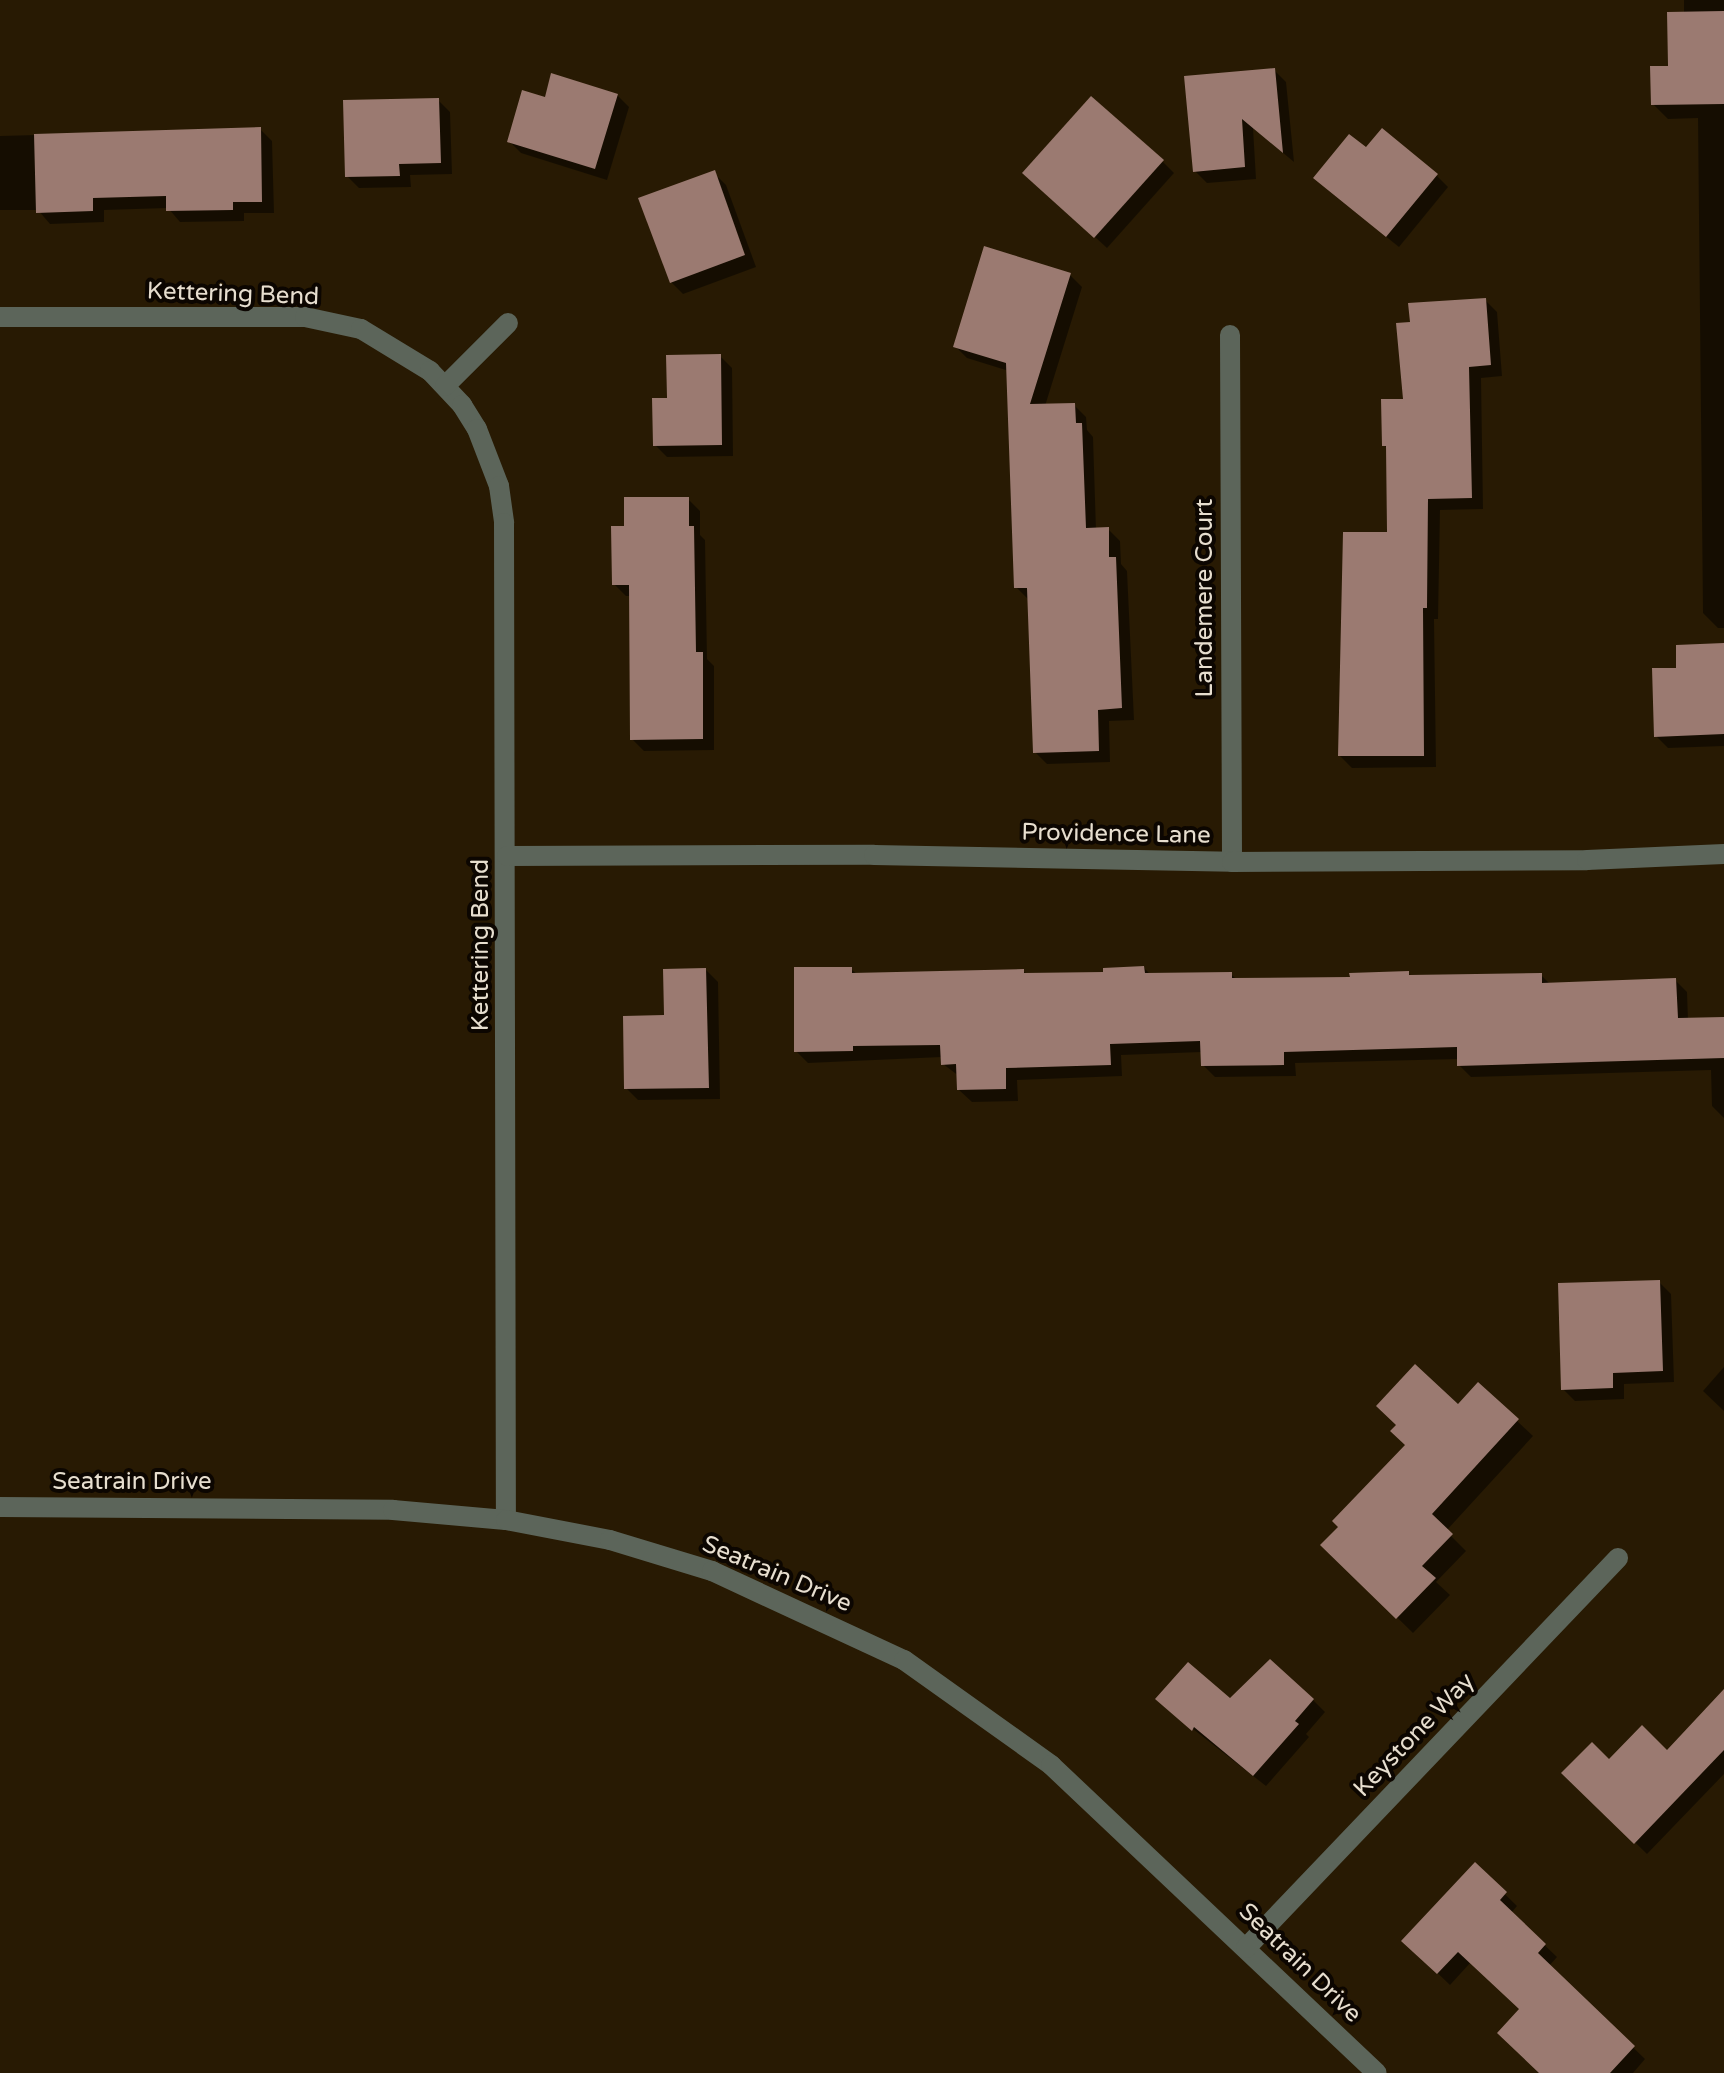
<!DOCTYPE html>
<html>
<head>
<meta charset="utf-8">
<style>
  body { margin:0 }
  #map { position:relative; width:1724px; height:2073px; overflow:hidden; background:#281a03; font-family:"Varela Round",sans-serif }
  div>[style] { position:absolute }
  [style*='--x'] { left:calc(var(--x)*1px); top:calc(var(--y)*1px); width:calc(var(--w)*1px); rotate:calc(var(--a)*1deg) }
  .shadow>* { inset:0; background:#0007 }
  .building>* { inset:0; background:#9b7a71 }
  .minor>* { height:20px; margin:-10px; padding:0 10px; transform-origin:10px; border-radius:10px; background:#5c655a }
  span { translate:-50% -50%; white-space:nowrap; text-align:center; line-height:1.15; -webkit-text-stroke:8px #0c0601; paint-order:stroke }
  .street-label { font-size:24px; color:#e7decf }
</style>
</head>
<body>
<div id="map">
  <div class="shadow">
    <div style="clip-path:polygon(1684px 0,1724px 0,1724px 628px,1718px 628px,1703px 613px,1698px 118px,1668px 119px,1653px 104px,1670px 68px,1684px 14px)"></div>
    <div style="clip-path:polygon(1274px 70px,1286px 82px,1294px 162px,1253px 128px,1256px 179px,1207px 183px,1195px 171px)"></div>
    <div style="clip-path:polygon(617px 95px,629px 107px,607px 180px,521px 153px,509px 141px,546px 99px)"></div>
    <div style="clip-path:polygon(438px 100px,450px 112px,452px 174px,410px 175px,411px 187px,359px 188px,347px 176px)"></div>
    <div style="clip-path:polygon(260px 129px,272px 141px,274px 213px,244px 213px,244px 221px,180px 222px,168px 208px,104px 210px,104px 222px,50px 224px,38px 210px,0 210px,0 136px)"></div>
    <div style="clip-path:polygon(1366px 150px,1436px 175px,1448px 187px,1399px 247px,1328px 190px)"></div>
    <div style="clip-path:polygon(1163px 162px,1174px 173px,1107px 248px,1037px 184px)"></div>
    <div style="clip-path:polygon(714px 173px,726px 185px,756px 267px,683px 294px,671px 282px)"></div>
    <div style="clip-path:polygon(1070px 275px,1082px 287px,1045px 406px,1074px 405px,1086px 417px,1087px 430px,1093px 437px,1096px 530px,1108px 529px,1120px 541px,1121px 564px,1127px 571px,1134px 720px,1109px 721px,1110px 762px,1047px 764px,1035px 752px,1028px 599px,1016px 587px,1009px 371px,967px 358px,955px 346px)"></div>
    <div style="clip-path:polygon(1485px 300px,1497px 312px,1502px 376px,1481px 378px,1483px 509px,1440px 510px,1438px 619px,1434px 619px,1436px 767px,1352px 768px,1340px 756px,1389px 534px,1388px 449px,1384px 445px,1405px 401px,1412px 324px)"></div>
    <div style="clip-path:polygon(720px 356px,732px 368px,733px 456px,667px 457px,655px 445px,669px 400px)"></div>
    <div style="clip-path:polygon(688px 499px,700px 511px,700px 535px,705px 540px,707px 659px,714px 666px,714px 750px,644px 751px,632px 739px,631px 596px,626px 596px,614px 584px,626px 528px)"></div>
    <div style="clip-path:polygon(1724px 645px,1724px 746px,1668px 748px,1656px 736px,1679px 670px)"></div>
    <div style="clip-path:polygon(1144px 968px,1151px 975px,1231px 974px,1237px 980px,1352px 979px,1408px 973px,1412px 977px,1541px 975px,1550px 984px,1675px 980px,1687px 992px,1688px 1020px,1724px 1019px,1724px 1118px,1712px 1106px,1711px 1070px,1471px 1077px,1459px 1065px,1459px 1059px,1295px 1063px,1296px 1076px,1215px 1077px,1203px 1065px,1202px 1052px,1121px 1055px,1122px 1076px,1017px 1080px,1018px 1101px,972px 1102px,959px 1090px,959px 1076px,943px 1064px,942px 1057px,808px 1063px,796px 1051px,851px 969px,857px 974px,1023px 971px,1028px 975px,1105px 974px)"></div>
    <div style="clip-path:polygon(706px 970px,718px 982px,720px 1099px,638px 1100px,626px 1088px,666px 1017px)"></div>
    <div style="clip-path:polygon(1659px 1282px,1671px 1294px,1674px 1382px,1624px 1384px,1624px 1399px,1575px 1401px,1563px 1389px)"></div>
    <div style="clip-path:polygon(1724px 1367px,1724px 1411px,1703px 1391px)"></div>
    <div style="clip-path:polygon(1478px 1384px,1533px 1436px,1446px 1531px,1466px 1551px,1436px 1582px,1450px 1595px,1413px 1633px,1323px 1545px)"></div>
    <div style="clip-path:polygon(1724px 1692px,1724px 1774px,1647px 1854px,1564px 1773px,1667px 1753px)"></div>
    <div style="clip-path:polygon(1313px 1700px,1325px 1712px,1306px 1734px,1309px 1737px,1266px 1786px,1170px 1711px,1230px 1701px)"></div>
    <div style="clip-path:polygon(1475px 1865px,1517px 1906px,1511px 1913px,1557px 1957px,1549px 1966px,1645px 2059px,1633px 2073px,1541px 2073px,1522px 2010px,1471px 1962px,1450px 1985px,1404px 1941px)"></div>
  </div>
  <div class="building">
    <div style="clip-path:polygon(1724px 11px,1724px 104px,1651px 105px,1650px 66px,1668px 66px,1667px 12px)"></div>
    <div style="clip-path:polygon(1275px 68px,1283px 153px,1242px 119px,1245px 167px,1193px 172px,1184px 76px)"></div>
    <div style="clip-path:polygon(551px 73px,618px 94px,595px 169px,507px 142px,522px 90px,545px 97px)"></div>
    <div style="clip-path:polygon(1091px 96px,1164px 160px,1094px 238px,1022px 173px)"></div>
    <div style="clip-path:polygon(439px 98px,441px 163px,399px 164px,400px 176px,345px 177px,343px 100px)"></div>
    <div style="clip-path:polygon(261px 127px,262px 202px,233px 202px,233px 210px,166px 211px,166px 196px,93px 198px,93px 211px,36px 213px,34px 134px)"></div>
    <div style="clip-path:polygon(1382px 128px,1438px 174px,1386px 237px,1313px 178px,1349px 134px,1366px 147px)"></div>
    <div style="clip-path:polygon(715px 170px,745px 255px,670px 283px,638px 198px)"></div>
    <div style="clip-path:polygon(984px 246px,1071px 273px,1030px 404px,1075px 403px,1076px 423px,1082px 423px,1086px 528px,1109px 527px,1109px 557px,1116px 557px,1122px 708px,1098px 710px,1099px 751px,1033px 753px,1027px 588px,1014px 588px,1006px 363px,953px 347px)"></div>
    <div style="clip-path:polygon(1486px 298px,1491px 365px,1469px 367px,1472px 498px,1428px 499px,1427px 608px,1423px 608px,1424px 756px,1338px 756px,1343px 532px,1387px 532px,1386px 446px,1382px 446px,1381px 399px,1403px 399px,1396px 323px,1410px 322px,1408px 303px)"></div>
    <div style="clip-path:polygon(721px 354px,722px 445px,653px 446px,652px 398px,667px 398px,666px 355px)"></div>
    <div style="clip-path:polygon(624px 497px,689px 497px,689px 526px,694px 526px,696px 652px,703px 652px,703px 739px,630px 740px,629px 585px,612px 585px,611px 526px,624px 526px)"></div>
    <div style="clip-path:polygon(1724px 643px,1724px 734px,1654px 737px,1652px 668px,1676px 668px,1676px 645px)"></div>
    <div style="clip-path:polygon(1144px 966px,1145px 973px,1232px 972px,1232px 978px,1350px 977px,1349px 973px,1409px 971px,1409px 975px,1542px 973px,1542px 983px,1676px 978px,1678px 1018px,1724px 1017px,1724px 1058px,1457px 1066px,1457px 1047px,1284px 1052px,1284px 1065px,1201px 1066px,1200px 1041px,1110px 1044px,1111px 1065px,1006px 1068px,1006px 1089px,957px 1090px,956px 1064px,941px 1065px,940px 1045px,853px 1046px,853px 1051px,794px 1052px,794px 967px,852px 967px,852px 973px,1024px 969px,1024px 973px,1103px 972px,1103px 968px)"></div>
    <div style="clip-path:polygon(706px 968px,709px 1088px,624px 1089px,623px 1016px,664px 1015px,663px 969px)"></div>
    <div style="clip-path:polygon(1660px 1280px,1663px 1371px,1613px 1373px,1613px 1388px,1561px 1390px,1558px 1283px)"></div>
    <div style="clip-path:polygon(1415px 1364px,1458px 1404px,1478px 1382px,1519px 1419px,1432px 1514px,1453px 1534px,1422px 1566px,1436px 1578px,1396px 1619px,1320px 1545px,1338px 1527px,1332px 1521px,1405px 1445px,1390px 1431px,1396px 1425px,1376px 1406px)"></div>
    <div style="clip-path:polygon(1270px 1659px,1314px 1699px,1295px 1721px,1299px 1724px,1253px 1776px,1194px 1727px,1192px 1731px,1155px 1699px,1188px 1662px,1230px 1698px)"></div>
    <div style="clip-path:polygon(1724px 1689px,1724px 1750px,1634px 1844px,1561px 1773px,1592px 1742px,1609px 1759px,1642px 1725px,1667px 1750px)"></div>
    <div style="clip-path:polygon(1475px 1862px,1507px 1892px,1500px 1900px,1546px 1944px,1538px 1953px,1635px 2046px,1610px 2073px,1539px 2073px,1497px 2033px,1519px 2009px,1458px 1952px,1437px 1974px,1401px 1941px)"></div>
  </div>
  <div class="minor">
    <div style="--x:0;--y:317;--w:305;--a:0"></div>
    <div style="--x:305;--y:317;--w:57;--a:12.1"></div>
    <div style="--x:361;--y:329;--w:81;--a:31.3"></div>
    <div style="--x:430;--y:371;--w:47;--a:46.7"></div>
    <div style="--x:462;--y:405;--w:28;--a:58"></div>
    <div style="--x:477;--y:429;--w:61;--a:68.9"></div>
    <div style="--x:499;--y:486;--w:37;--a:82"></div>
    <div style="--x:504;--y:523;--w:997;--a:89.89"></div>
    <div style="--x:1230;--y:335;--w:527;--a:89.78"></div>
    <div style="--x:445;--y:386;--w:89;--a:-45"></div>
    <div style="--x:507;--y:856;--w:367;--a:-0.2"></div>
    <div style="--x:874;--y:855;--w:358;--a:1.1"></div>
    <div style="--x:1232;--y:862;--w:355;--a:-0.3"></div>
    <div style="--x:1587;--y:860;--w:137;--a:-2.5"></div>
    <div style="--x:0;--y:1507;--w:393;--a:0.4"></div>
    <div style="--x:393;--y:1510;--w:113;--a:5.1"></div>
    <div style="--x:506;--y:1520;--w:106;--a:10.9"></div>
    <div style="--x:610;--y:1540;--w:107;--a:16.9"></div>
    <div style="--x:712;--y:1571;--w:212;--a:24.9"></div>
    <div style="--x:904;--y:1660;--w:181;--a:35.5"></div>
    <div style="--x:1051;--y:1765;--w:448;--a:43.4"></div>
    <div style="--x:1246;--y:1948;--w:539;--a:-46.35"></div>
  </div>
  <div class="street-label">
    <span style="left:233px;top:294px;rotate:2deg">Kettering Bend</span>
    <span style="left:1205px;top:598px;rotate:-90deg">Landemere Court</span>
    <span style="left:1116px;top:834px;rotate:1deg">Providence Lane</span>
    <span style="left:481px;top:945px;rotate:-90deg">Kettering Bend</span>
    <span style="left:132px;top:1482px">Seatrain Drive</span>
    <span style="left:777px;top:1574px;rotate:23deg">Seatrain Drive</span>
    <span style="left:1414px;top:1735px;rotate:-46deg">Keystone Way</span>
    <span style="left:1300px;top:1963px;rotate:44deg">Seatrain Drive</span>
  </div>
</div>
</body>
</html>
